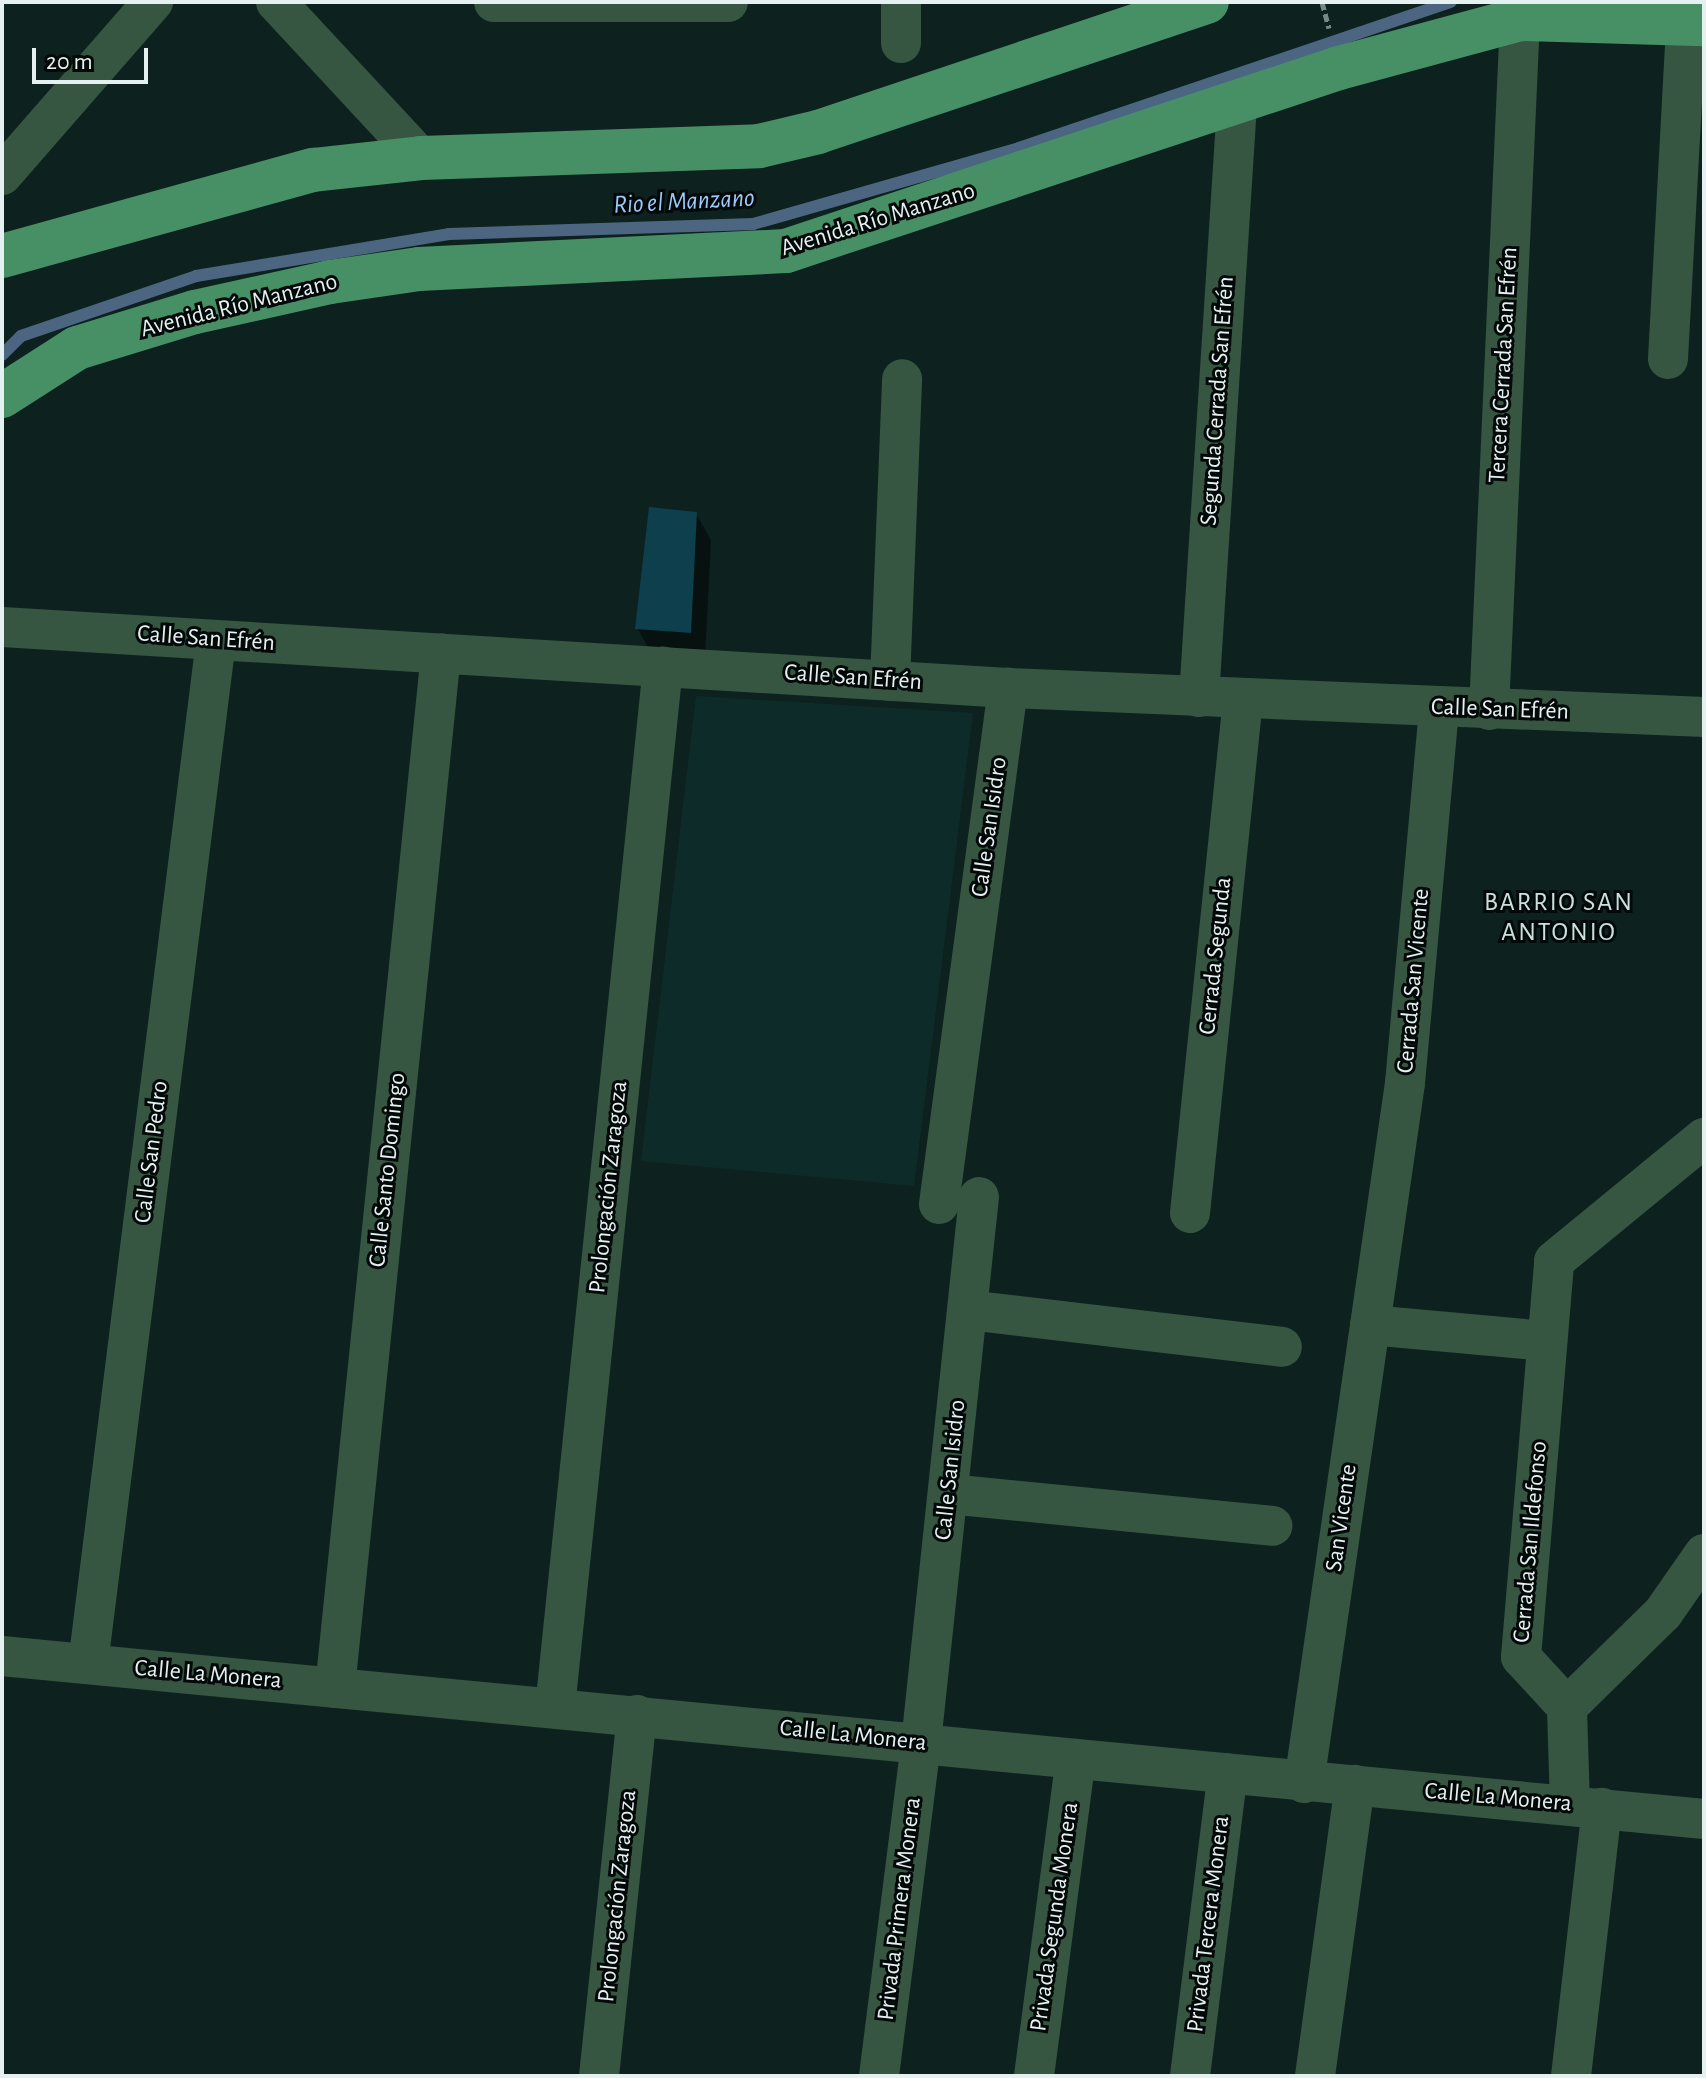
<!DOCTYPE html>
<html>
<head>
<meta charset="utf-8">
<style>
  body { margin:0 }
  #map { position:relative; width:1706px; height:2078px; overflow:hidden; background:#0d211f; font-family:"Alegreya Sans",sans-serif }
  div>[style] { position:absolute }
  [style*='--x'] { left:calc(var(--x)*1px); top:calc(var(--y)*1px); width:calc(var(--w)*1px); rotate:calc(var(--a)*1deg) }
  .built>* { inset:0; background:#0d2c29 }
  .shadow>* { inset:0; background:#0007 }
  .stream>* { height:12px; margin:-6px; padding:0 6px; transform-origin:6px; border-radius:6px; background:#4c6682 }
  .building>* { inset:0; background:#0d3f4c }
  .path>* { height:5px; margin-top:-2.5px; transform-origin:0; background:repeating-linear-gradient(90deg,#788886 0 8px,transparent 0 12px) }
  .minor>* { height:40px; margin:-20px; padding:0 20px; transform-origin:20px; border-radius:20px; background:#365642 }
  .major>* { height:44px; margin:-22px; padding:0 22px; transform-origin:22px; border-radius:22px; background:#478f65 }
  span { translate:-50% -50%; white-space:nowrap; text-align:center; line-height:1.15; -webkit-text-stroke:6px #030908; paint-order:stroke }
  .street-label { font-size:24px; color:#e5f1f0 }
  .water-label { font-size:26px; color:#9ccafc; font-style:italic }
  .neighbourhood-label { font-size:26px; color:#c8e1de; letter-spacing:2px }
  .frame { position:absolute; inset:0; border:4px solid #e5f1f0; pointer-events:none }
  .scale { position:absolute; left:32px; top:48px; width:116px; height:36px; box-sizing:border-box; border:4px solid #e5f1f0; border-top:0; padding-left:10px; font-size:24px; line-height:28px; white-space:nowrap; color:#e5f1f0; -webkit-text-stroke:6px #030908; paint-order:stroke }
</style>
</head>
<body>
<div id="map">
  <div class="built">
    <div style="clip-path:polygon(696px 696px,973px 713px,914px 1186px,641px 1161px)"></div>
  </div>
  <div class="shadow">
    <div style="clip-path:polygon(696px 514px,711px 540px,705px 658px,652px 654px,637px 628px)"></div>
  </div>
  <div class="stream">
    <div style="--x:2;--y:355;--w:27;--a:-45"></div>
    <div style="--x:21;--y:336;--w:185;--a:-18.9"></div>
    <div style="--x:196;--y:276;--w:256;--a:-9.4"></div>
    <div style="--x:449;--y:234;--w:304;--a:-1.9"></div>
    <div style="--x:753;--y:224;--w:277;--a:-15.9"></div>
    <div style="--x:1019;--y:148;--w:456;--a:-18.7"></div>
  </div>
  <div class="building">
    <div style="clip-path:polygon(649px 507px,697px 512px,691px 633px,635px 629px)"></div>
  </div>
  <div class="path">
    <div style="--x:1322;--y:2;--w:27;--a:75"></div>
  </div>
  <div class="minor">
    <div style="--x:276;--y:2;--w:213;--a:47.1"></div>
    <div style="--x:494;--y:2;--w:234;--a:0"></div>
    <div style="--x:901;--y:43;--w:41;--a:-90"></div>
    <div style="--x:2;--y:175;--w:230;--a:-48.9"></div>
    <div style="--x:1668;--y:359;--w:336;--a:-86.9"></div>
    <div style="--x:2;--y:627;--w:1008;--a:3.47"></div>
    <div style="--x:1008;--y:688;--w:697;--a:2.39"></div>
    <div style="--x:890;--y:681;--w:302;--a:-87.7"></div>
    <div style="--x:1199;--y:697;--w:593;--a:-86.33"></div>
    <div style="--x:1489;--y:710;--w:692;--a:-87.43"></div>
    <div style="--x:939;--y:1204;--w:521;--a:-82.38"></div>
    <div style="--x:1190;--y:1213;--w:517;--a:-84.11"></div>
    <div style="--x:968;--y:1310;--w:316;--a:6.7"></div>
    <div style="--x:1370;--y:1325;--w:178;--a:5.2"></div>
    <div style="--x:948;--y:1494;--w:326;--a:5.6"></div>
    <div style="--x:2;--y:1656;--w:1710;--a:5.47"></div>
    <div style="--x:88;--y:1664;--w:1032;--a:-82.87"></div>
    <div style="--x:335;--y:1688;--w:1040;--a:-84.15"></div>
    <div style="--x:1567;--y:1707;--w:134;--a:-44.4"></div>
    <div style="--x:1663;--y:1613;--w:72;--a:-55.2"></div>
    <div style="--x:555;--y:1708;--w:1047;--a:-84.08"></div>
    <div style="--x:1304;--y:1783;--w:707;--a:-81.79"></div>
    <div style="--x:1405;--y:1083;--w:378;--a:-84.8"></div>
    <div style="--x:1570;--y:1805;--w:98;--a:-91.8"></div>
    <div style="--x:1567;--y:1707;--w:68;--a:-132.6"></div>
    <div style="--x:1521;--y:1657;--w:397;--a:-85.2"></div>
    <div style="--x:1554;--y:1261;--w:194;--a:-39.4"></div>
    <div style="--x:599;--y:2076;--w:363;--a:-84"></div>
    <div style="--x:879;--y:2076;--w:336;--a:-82.8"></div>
    <div style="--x:921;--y:1743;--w:549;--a:-83.94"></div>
    <div style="--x:1034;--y:2076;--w:320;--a:-82.5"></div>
    <div style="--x:1190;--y:2076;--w:305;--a:-82.9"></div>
    <div style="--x:1315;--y:2076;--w:294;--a:-82.2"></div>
    <div style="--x:1571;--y:2076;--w:270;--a:-83.4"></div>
  </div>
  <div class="major">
    <div style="--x:2;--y:256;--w:323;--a:-15.5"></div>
    <div style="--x:313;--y:170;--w:109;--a:-6.3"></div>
    <div style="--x:421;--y:158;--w:338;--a:-2"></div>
    <div style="--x:759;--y:146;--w:61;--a:-13.3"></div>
    <div style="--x:818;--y:132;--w:410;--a:-18.5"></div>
    <div style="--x:2;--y:396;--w:89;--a:-32.6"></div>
    <div style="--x:77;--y:348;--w:123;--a:-17"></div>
    <div style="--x:195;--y:312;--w:138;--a:-12.5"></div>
    <div style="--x:330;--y:282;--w:90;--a:-8.3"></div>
    <div style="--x:419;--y:269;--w:367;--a:-2.8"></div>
    <div style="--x:786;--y:251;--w:582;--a:-18.31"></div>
    <div style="--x:1339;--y:68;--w:188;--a:-15.1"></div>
    <div style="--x:1520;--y:19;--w:184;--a:1.6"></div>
  </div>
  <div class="street-label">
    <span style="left:878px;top:220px;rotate:-17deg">Avenida Río Manzano</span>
    <span style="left:239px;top:306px;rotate:-14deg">Avenida Río Manzano</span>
    <span style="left:1504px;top:365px;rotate:-87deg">Tercera Cerrada San Efrén</span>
    <span style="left:1218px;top:401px;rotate:-86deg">Segunda Cerrada San Efrén</span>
    <span style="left:206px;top:639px;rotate:4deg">Calle San Efrén</span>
    <span style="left:853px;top:678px;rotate:4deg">Calle San Efrén</span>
    <span style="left:1500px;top:710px;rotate:2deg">Calle San Efrén</span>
    <span style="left:990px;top:827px;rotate:-82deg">Calle San Isidro</span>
    <span style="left:1216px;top:956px;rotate:-84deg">Cerrada Segunda</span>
    <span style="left:1414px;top:981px;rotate:-85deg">Cerrada San Vicente</span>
    <span style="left:152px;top:1152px;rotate:-83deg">Calle San Pedro</span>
    <span style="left:388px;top:1170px;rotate:-84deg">Calle Santo Domingo</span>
    <span style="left:609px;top:1187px;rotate:-84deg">Prolongación Zaragoza</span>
    <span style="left:951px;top:1470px;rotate:-84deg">Calle San Isidro</span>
    <span style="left:1342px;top:1518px;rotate:-82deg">San Vicente</span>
    <span style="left:1531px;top:1542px;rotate:-85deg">Cerrada San Ildefonso</span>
    <span style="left:208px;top:1675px;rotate:5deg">Calle La Monera</span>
    <span style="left:853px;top:1736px;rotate:6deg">Calle La Monera</span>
    <span style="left:1498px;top:1798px;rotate:5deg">Calle La Monera</span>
    <span style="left:618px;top:1896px;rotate:-84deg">Prolongación Zaragoza</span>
    <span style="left:900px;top:1909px;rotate:-83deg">Privada Primera Monera</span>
    <span style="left:1055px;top:1917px;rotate:-82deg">Privada Segunda Monera</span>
    <span style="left:1209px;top:1924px;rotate:-83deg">Privada Tercera Monera</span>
  </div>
  <div class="water-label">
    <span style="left:684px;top:202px;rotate:-3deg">Rio el Manzano</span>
  </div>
  <div class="neighbourhood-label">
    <span style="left:1559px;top:918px">BARRIO SAN<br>ANTONIO</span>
  </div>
  <div class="frame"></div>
  <div class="scale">20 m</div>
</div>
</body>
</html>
